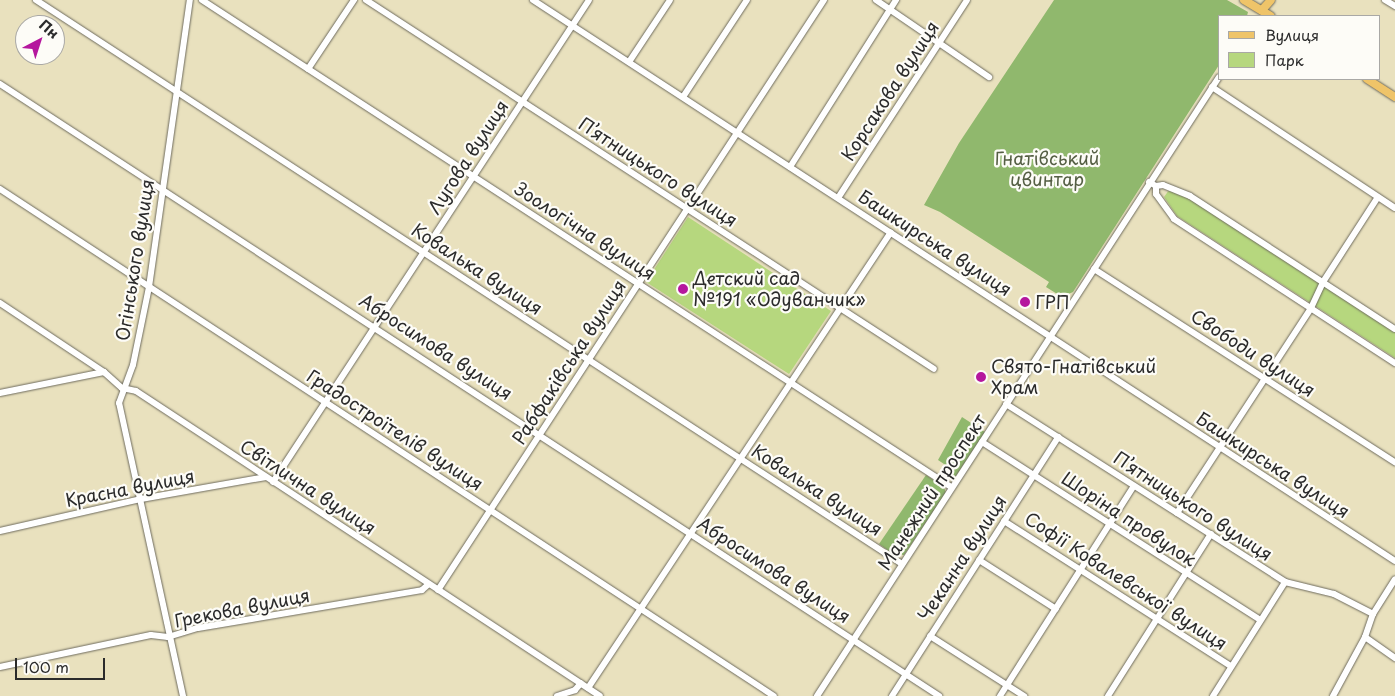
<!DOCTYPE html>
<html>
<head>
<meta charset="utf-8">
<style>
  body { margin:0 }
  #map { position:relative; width:1395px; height:696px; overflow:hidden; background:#e9e1be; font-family:"Playpen Sans",sans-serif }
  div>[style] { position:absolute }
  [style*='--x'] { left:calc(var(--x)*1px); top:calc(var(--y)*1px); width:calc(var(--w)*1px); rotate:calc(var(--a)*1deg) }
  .green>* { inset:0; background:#b6d77e }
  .forest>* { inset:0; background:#90b86d }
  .roads { filter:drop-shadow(0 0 1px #6e6b5e) drop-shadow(0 0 1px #6e6b5e) }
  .minor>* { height:6px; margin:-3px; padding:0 3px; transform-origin:3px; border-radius:3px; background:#fff }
  .major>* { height:8px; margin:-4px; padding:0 4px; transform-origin:4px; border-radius:4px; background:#efc469 }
  .dots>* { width:14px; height:14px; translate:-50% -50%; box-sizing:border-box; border:2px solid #fdfcf7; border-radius:50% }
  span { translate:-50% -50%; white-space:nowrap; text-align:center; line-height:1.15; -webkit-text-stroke:4.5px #fdfcf7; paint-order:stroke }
  .street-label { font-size:18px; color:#2b2b2b }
  .park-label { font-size:18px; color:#555f44 }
  .poi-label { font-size:18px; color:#2b2b2b }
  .left { translate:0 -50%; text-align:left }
  .legend { position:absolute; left:1218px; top:15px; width:162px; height:65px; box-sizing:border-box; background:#fdfcf7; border:1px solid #a9a8a5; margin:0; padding:6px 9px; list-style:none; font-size:15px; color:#2b2b2b }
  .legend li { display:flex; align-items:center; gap:10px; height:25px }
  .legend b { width:25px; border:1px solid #a9a8a5 }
  .north { position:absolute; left:15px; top:15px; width:50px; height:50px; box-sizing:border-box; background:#fdfcf7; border:1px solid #a9a8a5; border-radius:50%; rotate:40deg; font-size:14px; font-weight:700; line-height:20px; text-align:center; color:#2b2b2b }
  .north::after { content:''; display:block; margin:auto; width:18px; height:22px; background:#b5179e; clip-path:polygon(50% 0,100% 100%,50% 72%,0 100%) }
  .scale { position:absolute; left:15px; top:658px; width:90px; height:22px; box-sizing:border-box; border:2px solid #2b2b2b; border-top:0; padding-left:6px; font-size:15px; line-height:18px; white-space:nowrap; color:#2b2b2b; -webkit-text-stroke:4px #fdfcf7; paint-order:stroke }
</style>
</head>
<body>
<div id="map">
  <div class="green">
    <div style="clip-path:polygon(1169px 190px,1190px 198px,1395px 331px,1395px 358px,1177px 216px,1164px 197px)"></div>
    <div style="clip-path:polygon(688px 217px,831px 311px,789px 374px,646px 282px)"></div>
  </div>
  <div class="forest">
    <div style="clip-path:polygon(1054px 0,1227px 0,1248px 12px,1247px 16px,1219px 16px,1219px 65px,1073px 292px,1062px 297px,1046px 287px,1049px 282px,940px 212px,924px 205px,959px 143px)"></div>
    <div style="clip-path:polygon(962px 417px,985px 432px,952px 482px,947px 466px,938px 460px)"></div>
    <div style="clip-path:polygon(926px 475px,944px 487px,946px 493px,904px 555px,893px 554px,879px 544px)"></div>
  </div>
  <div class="roads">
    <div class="minor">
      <div style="--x:36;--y:0;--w:1033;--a:33.07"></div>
      <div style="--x:202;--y:0;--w:893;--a:33.03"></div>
      <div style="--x:366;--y:0;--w:677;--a:33.01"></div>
      <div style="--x:533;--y:0;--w:1028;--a:33.06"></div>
      <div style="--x:876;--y:0;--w:137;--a:34.3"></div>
      <div style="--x:1385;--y:0;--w:12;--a:31"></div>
      <div style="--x:629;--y:62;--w:74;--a:-56.5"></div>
      <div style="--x:308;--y:69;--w:83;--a:-56.3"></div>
      <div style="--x:0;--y:84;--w:1121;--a:33.09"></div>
      <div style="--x:1212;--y:87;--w:219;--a:33.5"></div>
      <div style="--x:683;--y:97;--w:116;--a:-56.6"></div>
      <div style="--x:790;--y:167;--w:198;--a:-57.6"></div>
      <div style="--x:1149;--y:182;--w:8;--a:30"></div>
      <div style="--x:1156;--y:186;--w:8;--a:90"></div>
      <div style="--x:1156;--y:194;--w:31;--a:54"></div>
      <div style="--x:1174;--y:219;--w:264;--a:33.1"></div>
      <div style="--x:1156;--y:186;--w:7;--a:-8"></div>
      <div style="--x:1163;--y:185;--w:29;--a:22"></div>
      <div style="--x:1190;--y:196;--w:244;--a:33"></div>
      <div style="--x:0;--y:189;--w:925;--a:33.23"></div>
      <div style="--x:838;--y:198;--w:236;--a:-56.9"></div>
      <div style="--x:1094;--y:269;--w:358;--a:32.7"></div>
      <div style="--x:0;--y:303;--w:125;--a:33.6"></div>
      <div style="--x:104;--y:372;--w:24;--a:42"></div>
      <div style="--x:122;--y:388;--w:14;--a:12"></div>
      <div style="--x:136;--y:391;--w:555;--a:33.32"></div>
      <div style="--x:0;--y:393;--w:106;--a:-11.4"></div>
      <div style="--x:1006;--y:404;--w:331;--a:32.5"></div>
      <div style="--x:1285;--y:582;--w:50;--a:13.8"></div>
      <div style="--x:1334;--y:594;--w:44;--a:27.1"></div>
      <div style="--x:982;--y:442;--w:330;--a:32.6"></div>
      <div style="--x:273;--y:482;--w:576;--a:-56.75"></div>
      <div style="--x:1177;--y:513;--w:245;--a:-56.8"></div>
      <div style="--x:1311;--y:308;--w:29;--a:-65"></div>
      <div style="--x:1323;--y:282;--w:101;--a:-57.1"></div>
      <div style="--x:1004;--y:521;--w:269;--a:32.6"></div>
      <div style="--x:0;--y:531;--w:145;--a:-12.8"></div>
      <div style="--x:141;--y:499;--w:127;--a:-10"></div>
      <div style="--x:979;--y:560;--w:91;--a:32.5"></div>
      <div style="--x:438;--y:590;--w:705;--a:-56.81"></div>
      <div style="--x:930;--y:636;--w:112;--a:32.6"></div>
      <div style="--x:1365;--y:637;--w:37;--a:35"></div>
      <div style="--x:0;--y:667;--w:154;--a:-12"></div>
      <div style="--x:151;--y:635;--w:17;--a:7"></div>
      <div style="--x:168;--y:637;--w:31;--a:-17"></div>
      <div style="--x:198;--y:628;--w:227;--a:-9.6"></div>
      <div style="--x:422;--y:590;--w:9;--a:-41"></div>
      <div style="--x:588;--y:688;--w:547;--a:-56.4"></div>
      <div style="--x:183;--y:696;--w:300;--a:-102.3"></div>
      <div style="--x:119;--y:403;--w:40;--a:-69.8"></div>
      <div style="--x:133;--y:365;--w:80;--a:-78.4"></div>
      <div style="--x:149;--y:287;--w:290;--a:-81.9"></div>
      <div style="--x:557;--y:696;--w:19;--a:-18"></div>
      <div style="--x:575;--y:690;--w:9;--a:-49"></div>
      <div style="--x:817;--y:696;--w:738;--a:-57"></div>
      <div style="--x:892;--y:696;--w:308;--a:-57.3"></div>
      <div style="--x:1000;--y:696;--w:249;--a:-57.5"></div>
      <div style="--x:1108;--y:696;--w:192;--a:-57.6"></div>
      <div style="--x:1213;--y:696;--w:135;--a:-57.7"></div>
      <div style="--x:1333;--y:696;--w:67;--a:-61.5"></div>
      <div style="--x:1365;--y:637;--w:24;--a:-71"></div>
      <div style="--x:1373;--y:614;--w:41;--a:-57.8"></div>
    </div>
    <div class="major">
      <div style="--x:1244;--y:0;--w:31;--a:31"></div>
      <div style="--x:1262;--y:10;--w:13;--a:-48"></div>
      <div style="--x:1367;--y:79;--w:33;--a:33"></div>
    </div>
  </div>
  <div class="dots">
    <div style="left:683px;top:289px;background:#b5179e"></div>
    <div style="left:1025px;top:302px;background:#b5179e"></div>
    <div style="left:981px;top:377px;background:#b5179e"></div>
  </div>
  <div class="street-label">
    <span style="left:890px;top:91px;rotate:-57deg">Корсакова вулиця</span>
    <span style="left:468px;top:157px;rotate:-57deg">Лугова вулиця</span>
    <span style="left:658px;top:172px;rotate:33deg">П’ятницького вулиця</span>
    <span style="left:585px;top:231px;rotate:33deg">Зоологічна вулиця</span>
    <span style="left:935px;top:243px;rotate:33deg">Башкирська вулиця</span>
    <span style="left:135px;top:260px;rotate:-81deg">Огінського вулиця</span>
    <span style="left:477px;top:269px;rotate:33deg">Ковалька вулиця</span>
    <span style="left:436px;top:347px;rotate:33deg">Абросимова вулиця</span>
    <span style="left:1253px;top:353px;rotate:33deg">Свободи вулиця</span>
    <span style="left:569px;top:362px;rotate:-57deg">Рабфаківська вулиця</span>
    <span style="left:395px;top:430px;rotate:33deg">Градостроїтелiв вулиця</span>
    <span style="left:1273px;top:465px;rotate:33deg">Башкирська вулиця</span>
    <span style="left:308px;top:487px;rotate:33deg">Світлична вулиця</span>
    <span style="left:130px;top:488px;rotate:-11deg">Красна вулиця</span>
    <span style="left:817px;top:490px;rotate:33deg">Ковалька вулиця</span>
    <span style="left:932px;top:492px;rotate:-57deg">Манежний проспект</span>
    <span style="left:1193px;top:506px;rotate:33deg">П’ятницького вулиця</span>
    <span style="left:1129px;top:519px;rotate:33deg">Шоріна провулок</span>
    <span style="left:962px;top:558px;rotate:-57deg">Чеканна вулиця</span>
    <span style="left:774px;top:570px;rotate:33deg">Абросимова вулиця</span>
    <span style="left:1126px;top:581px;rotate:33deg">Софії Ковалевської вулиця</span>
    <span style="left:242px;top:608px;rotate:-11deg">Грекова вулиця</span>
  </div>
  <div class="park-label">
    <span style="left:1047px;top:169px">Гнатівський<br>цвинтар</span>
  </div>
  <div class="poi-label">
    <span class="left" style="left:693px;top:289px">Детский сад<br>№191 «Одуванчик»</span>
    <span class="left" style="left:1035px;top:302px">ГРП</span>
    <span class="left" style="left:991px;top:377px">Свято-Гнатівський<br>Храм</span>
  </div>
  <ul class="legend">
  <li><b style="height:6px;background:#efc469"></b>Вулиця</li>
  <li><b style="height:14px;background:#b6d77e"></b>Парк</li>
  </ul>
  <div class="north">Пн</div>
  <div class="scale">100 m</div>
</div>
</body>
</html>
